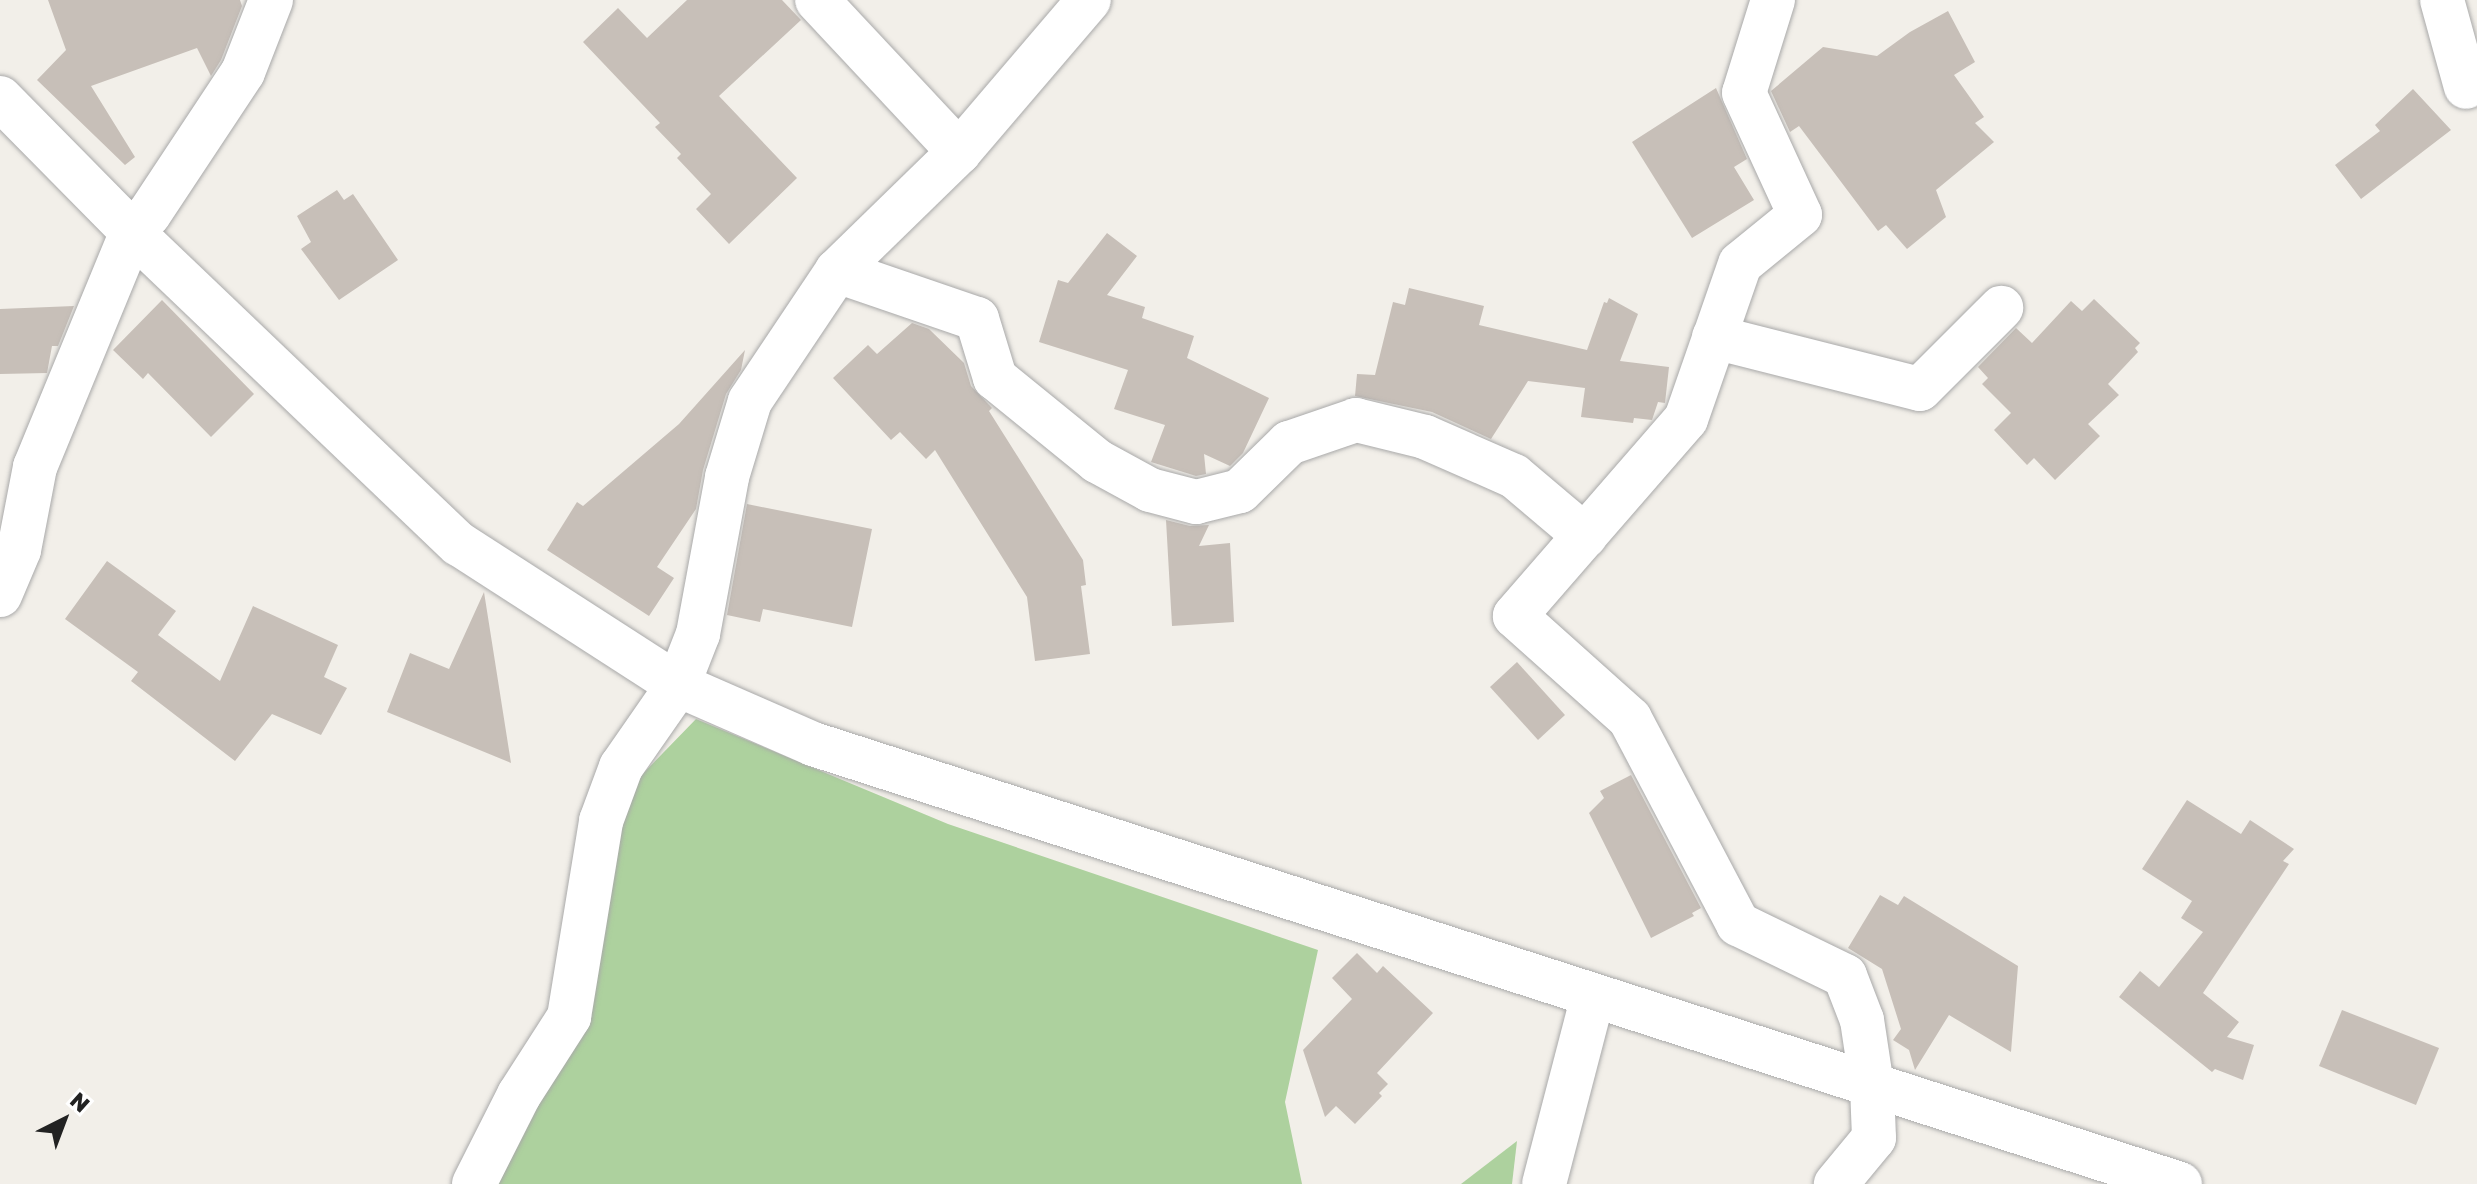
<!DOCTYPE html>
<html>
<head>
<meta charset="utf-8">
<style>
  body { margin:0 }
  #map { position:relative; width:2477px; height:1184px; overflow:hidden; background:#f2efe9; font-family:"Golos Text",sans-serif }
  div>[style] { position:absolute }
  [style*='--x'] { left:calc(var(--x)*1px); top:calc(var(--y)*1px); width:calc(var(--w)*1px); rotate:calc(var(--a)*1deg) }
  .forest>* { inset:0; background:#add19e }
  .building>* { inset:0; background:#c7bfb8 }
  .roads { filter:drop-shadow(0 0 2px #a9a9a9) drop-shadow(0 0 2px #a9a9a9) }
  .minor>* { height:44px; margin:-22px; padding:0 22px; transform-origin:22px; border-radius:22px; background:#fff }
  .tertiary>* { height:44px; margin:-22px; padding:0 22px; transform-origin:22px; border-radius:22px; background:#fff }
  span { translate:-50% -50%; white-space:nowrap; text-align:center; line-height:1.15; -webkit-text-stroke:6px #fff; paint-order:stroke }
  .north { position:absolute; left:24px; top:1080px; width:80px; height:80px; -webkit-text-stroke:6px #fff; paint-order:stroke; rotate:42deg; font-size:22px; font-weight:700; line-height:32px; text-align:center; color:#222 }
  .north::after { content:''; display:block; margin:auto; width:28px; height:36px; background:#222; clip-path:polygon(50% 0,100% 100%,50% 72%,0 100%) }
</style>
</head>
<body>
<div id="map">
  <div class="forest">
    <div style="clip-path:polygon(696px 719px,948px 824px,1318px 950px,1285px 1102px,1302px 1184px,494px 1184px,630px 787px)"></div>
    <div style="clip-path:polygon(1517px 1141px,1512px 1184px,1461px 1184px)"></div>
  </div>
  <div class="building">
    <div style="clip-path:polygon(48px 0,240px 0,242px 6px,221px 60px,211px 76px,197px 48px,91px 86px,135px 157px,125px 165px,37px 80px,66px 50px)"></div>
    <div style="clip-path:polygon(687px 0,782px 0,801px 20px,719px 96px,797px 178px,729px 244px,696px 209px,711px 194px,677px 158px,681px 154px,655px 127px,660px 123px,583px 42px,618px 8px,647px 38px)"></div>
    <div style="clip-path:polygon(1948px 11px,1975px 62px,1954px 75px,1984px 117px,1975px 123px,1994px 142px,1936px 190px,1946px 217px,1907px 249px,1886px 225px,1878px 231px,1799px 126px,1790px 132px,1771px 91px,1823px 47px,1877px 56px,1910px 32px)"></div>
    <div style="clip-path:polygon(1716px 88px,1747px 159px,1734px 167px,1754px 200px,1692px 238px,1632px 142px)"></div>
    <div style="clip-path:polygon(2413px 89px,2451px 130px,2361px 199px,2335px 165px,2380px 131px,2375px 125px)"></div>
    <div style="clip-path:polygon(337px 190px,344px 200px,353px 194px,398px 260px,339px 300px,301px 249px,311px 242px,297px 216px)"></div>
    <div style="clip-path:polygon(1107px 233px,1137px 256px,1107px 295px,1145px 307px,1142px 318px,1194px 336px,1187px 358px,1269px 398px,1243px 453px,1230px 466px,1204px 454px,1206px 474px,1196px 476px,1151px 462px,1165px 425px,1114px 409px,1128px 370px,1039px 342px,1058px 280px,1068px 283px)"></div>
    <div style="clip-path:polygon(1409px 288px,1484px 306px,1479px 325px,1587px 350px,1604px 302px,1607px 303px,1609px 298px,1638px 314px,1620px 361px,1669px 367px,1665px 403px,1658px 402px,1652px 420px,1634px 418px,1633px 423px,1581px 417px,1585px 388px,1528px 381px,1491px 439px,1432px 412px,1355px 396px,1357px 374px,1375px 375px,1393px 302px,1405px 305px)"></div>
    <div style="clip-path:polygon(2094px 299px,2140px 343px,2135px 348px,2138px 352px,2108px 384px,2119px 395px,2088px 424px,2100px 436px,2055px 480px,2034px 458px,2027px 465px,1994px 430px,2011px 413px,1982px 384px,1988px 378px,1978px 367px,2016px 328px,2032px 343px,2071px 301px,2082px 311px)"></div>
    <div style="clip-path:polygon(162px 300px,254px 394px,211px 437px,148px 373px,143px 379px,113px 350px)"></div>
    <div style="clip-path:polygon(74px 306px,58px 346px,52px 346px,47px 373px,0 374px,0 309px)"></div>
    <div style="clip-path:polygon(912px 323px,929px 329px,964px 363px,971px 386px,992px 408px,989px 411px,1083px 560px,1086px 585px,1081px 586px,1090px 654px,1035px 661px,1027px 597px,935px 450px,926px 459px,900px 432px,891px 440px,833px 378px,868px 345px,877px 354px)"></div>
    <div style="clip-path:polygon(745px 350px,741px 370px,726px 394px,703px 470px,696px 509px,657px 567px,674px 578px,649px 616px,547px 550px,577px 502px,583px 506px,679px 424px)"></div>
    <div style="clip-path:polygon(747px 504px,872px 529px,852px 627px,763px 609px,760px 622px,727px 615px)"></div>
    <div style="clip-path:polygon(1166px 520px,1190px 526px,1209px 525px,1199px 546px,1230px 543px,1234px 622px,1172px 626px)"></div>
    <div style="clip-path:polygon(107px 561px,176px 611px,158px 635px,220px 681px,253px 606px,338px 645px,324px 677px,347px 688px,321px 735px,272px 714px,235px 761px,131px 681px,138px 672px,65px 619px)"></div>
    <div style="clip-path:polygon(484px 592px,511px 763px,387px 712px,410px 653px,449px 669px)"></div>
    <div style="clip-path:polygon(1517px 662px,1565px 715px,1538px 740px,1490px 687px)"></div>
    <div style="clip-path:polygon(1631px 775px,1701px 908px,1692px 913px,1694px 916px,1651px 938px,1589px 813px,1604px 798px,1600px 791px)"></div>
    <div style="clip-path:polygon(2187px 800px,2241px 834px,2250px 820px,2294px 849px,2283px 861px,2289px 864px,2203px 993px,2239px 1022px,2227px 1037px,2254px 1045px,2243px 1080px,2215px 1069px,2212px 1072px,2119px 997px,2140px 971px,2159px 987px,2203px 932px,2181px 918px,2192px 901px,2142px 869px)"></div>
    <div style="clip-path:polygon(1880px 895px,1898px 905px,1904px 896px,2018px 966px,2011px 1052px,1949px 1015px,1915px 1070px,1909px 1050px,1893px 1040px,1901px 1029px,1882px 969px,1848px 948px)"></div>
    <div style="clip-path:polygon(1357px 953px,1377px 973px,1383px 966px,1433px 1013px,1377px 1073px,1388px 1084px,1379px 1093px,1382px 1096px,1355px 1124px,1336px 1106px,1325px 1117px,1303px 1050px,1352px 999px,1332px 978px)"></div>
    <div style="clip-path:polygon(2342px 1010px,2439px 1048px,2416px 1105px,2319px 1066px)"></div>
  </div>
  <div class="roads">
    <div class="minor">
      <div style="--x:817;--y:0;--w:208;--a:46.9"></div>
      <div style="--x:1773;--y:0;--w:97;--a:107.3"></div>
      <div style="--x:1744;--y:93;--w:134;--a:65.3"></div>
      <div style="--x:1800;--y:215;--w:77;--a:140.8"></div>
      <div style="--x:1740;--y:264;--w:164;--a:109.2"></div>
      <div style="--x:1686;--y:419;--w:261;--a:131"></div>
      <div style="--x:1515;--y:616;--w:154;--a:41.8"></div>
      <div style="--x:1630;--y:719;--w:232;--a:62.2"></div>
      <div style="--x:1738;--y:924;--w:119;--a:25.9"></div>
      <div style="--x:1845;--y:976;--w:47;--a:68.9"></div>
      <div style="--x:1862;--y:1020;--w:67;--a:81.4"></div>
      <div style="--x:1872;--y:1086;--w:52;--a:87.8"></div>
      <div style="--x:1874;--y:1138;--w:60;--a:129.6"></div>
      <div style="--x:2442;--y:0;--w:90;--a:74.6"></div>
      <div style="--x:837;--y:271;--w:148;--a:18.9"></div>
      <div style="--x:977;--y:319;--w:62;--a:73"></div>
      <div style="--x:995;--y:378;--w:132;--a:39.1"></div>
      <div style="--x:1097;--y:461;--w:60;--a:28.7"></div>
      <div style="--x:1150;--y:490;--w:48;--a:14.6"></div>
      <div style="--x:1196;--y:502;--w:45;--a:-14"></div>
      <div style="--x:1240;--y:491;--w:69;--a:-44.4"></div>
      <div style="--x:1289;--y:443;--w:71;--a:-18.9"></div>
      <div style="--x:1356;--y:420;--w:71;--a:13.8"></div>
      <div style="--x:1425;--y:437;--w:97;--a:23.7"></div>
      <div style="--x:1514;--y:476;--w:93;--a:40.2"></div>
      <div style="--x:1714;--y:337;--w:212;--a:14.2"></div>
      <div style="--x:1920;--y:389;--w:115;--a:-45"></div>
      <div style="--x:0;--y:595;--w:49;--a:-67.1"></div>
      <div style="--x:19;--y:550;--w:85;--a:-79.1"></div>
      <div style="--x:35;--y:467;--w:254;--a:-67.6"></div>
      <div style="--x:132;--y:232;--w:25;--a:-47"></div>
      <div style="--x:149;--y:214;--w:170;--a:-56.5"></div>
      <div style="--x:243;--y:72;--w:77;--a:-68.7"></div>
      <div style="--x:474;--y:1184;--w:100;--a:-63.2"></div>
      <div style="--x:519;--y:1095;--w:93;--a:-57.3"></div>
      <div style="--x:569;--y:1017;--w:199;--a:-80.7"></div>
      <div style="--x:601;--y:821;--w:58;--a:-69.7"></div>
      <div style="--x:621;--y:767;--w:100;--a:-55.2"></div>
      <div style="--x:678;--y:685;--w:55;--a:-68.6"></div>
      <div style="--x:698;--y:634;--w:160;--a:-79.5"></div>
      <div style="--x:727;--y:477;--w:79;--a:-73.2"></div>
      <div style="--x:750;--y:401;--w:156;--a:-56.2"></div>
      <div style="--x:837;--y:271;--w:170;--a:-44.3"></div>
      <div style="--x:959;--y:152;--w:200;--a:-49.5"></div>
      <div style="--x:1544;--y:1184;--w:194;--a:-75.4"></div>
    </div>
    <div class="tertiary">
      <div style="--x:0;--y:98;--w:188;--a:45.4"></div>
      <div style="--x:132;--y:232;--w:452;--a:43.7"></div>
      <div style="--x:459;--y:544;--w:260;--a:32.8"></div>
      <div style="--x:678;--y:685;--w:147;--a:23.6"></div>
      <div style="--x:813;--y:744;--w:1436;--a:17.84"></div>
    </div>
  </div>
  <div class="north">N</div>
</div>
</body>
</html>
